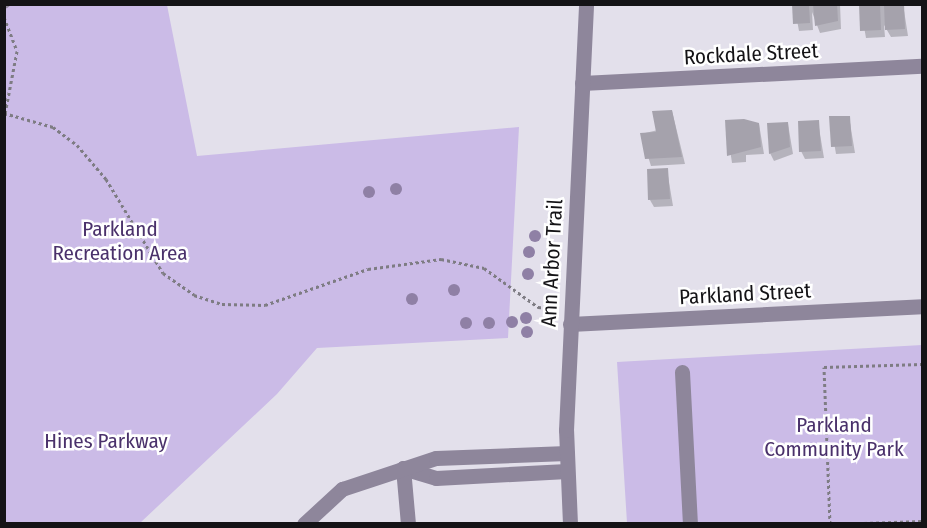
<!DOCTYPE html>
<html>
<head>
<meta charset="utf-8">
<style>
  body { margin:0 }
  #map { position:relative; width:927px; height:528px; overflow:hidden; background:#e3e0eb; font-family:"Fira Sans Condensed",sans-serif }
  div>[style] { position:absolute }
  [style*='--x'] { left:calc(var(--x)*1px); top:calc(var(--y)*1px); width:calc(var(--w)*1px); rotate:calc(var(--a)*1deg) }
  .green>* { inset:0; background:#cbbbe7 }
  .shadow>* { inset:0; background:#0003 }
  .building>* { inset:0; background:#a5a2ac }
  .path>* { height:3px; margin-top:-1.5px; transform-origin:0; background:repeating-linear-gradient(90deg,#7e7c83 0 3px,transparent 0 6px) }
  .service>* { height:8px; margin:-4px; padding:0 4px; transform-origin:4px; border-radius:4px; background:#8e869b }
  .minor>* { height:15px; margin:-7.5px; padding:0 7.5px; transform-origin:7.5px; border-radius:7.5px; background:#8e869b }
  .tertiary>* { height:15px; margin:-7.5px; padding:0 7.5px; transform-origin:7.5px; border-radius:7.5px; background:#8e869b }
  .trees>* { width:12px; height:12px; margin:-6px; border-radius:50%; background:#8f80a5 }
  span { translate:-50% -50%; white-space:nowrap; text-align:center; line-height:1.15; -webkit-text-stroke:5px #fff; paint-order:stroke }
  .street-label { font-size:21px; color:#141316 }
  .park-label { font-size:21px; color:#4a316b }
  .frame { position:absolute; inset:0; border:6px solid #141316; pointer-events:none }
</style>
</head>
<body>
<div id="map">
  <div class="green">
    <div style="clip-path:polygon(4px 5px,167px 5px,197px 156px,519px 127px,508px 338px,317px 348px,277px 394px,140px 523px,5px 523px)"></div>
    <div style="clip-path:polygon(922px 345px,922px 523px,627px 523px,617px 362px)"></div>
  </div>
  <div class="shadow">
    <div style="clip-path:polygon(794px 4px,840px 4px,841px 29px,820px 33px,812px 12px,813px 30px,799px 31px)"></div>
    <div style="clip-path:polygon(860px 4px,903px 4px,908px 36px,891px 37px,884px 25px,885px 37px,866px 38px)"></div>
    <div style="clip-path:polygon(672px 111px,685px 164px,651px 166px,641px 134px,658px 130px)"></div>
    <div style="clip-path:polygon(849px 117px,855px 153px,836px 154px,830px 118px)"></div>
    <div style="clip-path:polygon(726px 122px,759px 124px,764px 154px,746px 155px,746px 162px,732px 163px)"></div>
    <div style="clip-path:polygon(818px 122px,824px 158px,805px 159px,801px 151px)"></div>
    <div style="clip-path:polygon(788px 124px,793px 154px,774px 161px,770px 153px)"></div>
    <div style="clip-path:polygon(667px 170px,673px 206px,654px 207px,650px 200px)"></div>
  </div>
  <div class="building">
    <div style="clip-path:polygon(792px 4px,809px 4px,810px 23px,793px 24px)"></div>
    <div style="clip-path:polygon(813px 4px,837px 4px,838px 21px,815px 26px)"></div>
    <div style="clip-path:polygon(859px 4px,880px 4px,881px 30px,860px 31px)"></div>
    <div style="clip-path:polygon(884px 4px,904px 4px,905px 29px,885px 30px)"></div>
    <div style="clip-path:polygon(672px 110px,682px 157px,645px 159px,640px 133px,656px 132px,652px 111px)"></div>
    <div style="clip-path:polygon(829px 116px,850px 116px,852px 146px,831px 147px)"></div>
    <div style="clip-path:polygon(744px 119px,759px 123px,761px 147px,727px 156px,725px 120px)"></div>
    <div style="clip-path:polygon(819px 120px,821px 151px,799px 152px,798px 121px)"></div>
    <div style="clip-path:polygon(788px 122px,790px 147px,769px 154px,767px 123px)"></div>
    <div style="clip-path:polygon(668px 168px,670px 199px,648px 200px,647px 169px)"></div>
  </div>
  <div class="path">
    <div style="--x:4;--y:17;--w:36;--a:69"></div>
    <div style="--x:17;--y:51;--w:64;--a:100.8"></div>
    <div style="--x:4;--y:113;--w:51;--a:15.9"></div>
    <div style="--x:53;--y:127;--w:30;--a:37"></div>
    <div style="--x:77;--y:145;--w:45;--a:49.5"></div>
    <div style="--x:106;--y:179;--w:110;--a:58.8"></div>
    <div style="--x:163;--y:273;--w:38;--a:35"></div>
    <div style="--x:194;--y:295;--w:29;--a:18"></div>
    <div style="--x:222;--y:304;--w:43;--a:1.3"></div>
    <div style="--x:265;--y:305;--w:109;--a:-19.3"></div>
    <div style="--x:368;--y:269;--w:74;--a:-7.8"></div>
    <div style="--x:441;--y:259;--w:44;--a:11.8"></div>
    <div style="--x:484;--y:268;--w:67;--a:35.8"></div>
    <div style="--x:538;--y:307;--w:18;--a:6"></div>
    <div style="--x:830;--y:524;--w:157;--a:-92.2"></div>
    <div style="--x:824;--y:367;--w:98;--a:-1.8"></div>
    <div style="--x:834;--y:524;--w:88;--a:-2"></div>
  </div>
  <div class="service">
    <div style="--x:4;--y:5;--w:2;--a:-27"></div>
  </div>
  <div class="minor">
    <div style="--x:582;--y:83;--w:340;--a:-2.9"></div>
    <div style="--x:570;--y:324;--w:352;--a:-2.9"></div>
    <div style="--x:682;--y:372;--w:152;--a:87"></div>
    <div style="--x:403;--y:468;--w:34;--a:17"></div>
    <div style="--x:436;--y:478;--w:131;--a:-3.1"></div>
    <div style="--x:403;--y:468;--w:56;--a:84.9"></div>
    <div style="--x:304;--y:524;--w:52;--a:-42.6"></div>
    <div style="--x:342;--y:489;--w:99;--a:-18.3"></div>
    <div style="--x:436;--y:458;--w:131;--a:-2.2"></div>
  </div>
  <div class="tertiary">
    <div style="--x:570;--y:524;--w:94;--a:-92.4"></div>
    <div style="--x:566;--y:430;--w:426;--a:-87.3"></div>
  </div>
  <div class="trees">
    <div style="left:396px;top:189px"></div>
    <div style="left:369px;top:192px"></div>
    <div style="left:535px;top:236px"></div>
    <div style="left:529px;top:252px"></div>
    <div style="left:528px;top:274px"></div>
    <div style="left:454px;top:290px"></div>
    <div style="left:412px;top:299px"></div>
    <div style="left:526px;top:318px"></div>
    <div style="left:512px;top:322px"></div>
    <div style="left:466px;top:323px"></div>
    <div style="left:489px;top:323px"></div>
    <div style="left:527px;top:332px"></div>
  </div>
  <div class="street-label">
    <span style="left:751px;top:54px;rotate:-3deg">Rockdale Street</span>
    <span style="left:552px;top:263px;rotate:-87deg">Ann Arbor Trail</span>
    <span style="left:745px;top:294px;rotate:-3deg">Parkland Street</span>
  </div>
  <div class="park-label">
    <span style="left:120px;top:241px">Parkland<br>Recreation Area</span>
    <span style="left:834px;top:437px">Parkland<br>Community Park</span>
    <span style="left:106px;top:441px">Hines Parkway</span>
  </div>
  <div class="frame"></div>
</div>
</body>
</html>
